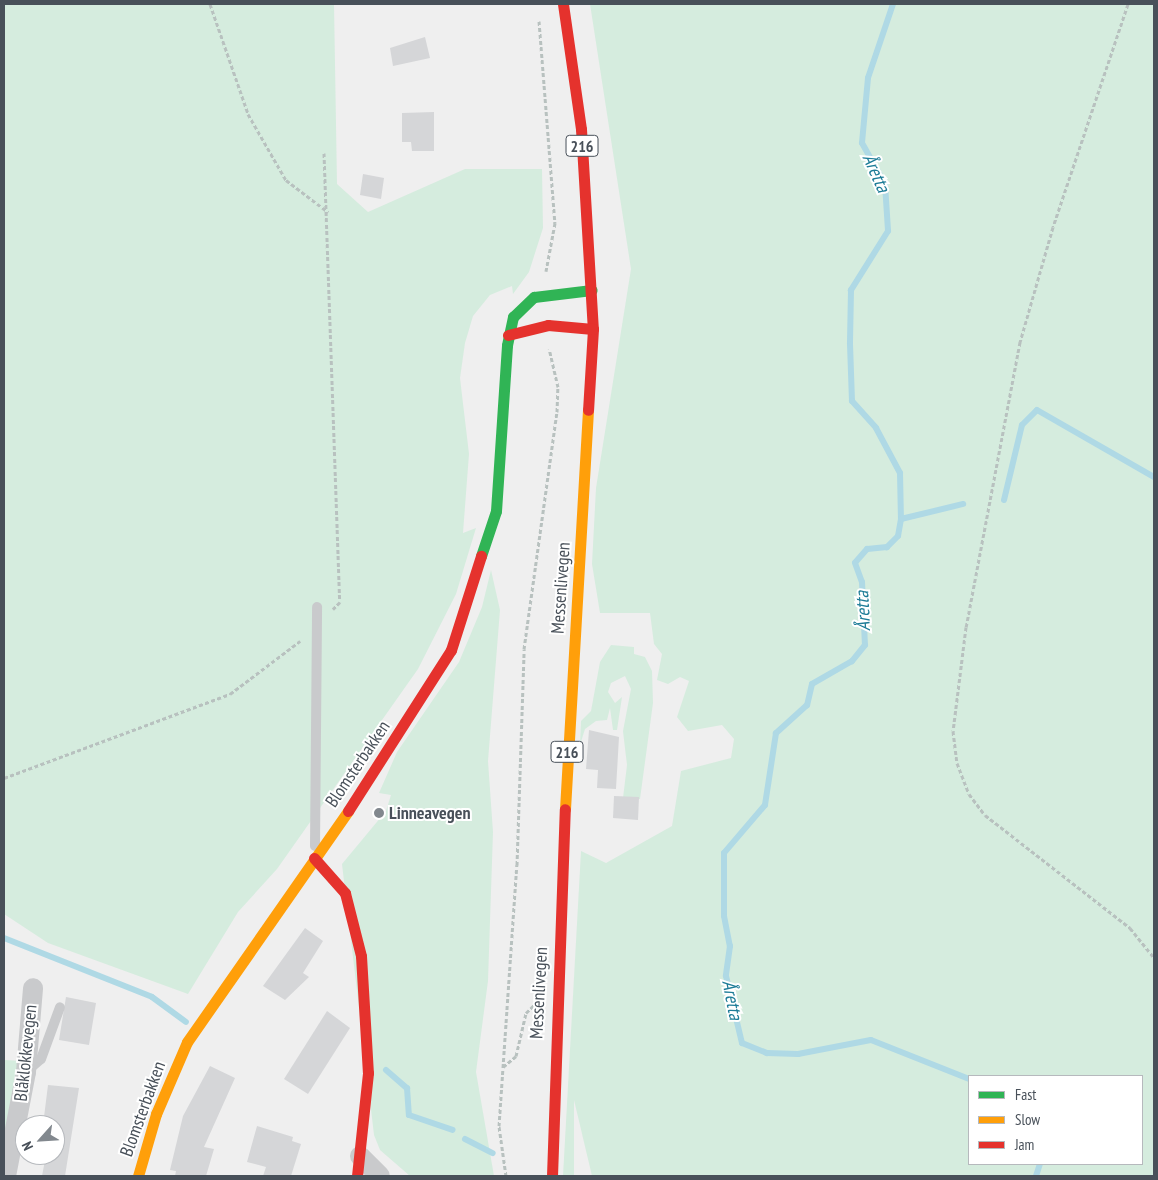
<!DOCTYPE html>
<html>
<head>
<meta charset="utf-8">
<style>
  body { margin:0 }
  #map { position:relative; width:1158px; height:1180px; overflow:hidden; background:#efefef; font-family:"PT Sans Narrow",sans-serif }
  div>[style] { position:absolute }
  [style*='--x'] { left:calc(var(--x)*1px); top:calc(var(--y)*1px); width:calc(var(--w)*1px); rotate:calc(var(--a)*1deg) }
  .green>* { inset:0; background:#d5ecde }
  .stream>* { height:6px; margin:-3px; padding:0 3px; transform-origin:3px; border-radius:3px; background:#afd9e5 }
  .building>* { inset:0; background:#d5d6d8 }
  .path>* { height:3px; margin-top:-1.5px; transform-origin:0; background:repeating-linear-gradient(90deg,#b8c1bf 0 4px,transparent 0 6.5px) }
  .lane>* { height:10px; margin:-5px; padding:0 5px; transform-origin:5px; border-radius:5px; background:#c9cacc }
  .street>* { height:20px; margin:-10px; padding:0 10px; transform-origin:10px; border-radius:10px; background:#c9cacc }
  .fast>* { height:11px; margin:-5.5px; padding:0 5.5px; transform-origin:5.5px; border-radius:5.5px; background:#30b455 }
  .slow>* { height:11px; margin:-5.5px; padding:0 5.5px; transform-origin:5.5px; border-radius:5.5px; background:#ff9f0a }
  .jam>* { height:11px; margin:-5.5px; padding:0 5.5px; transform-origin:5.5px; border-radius:5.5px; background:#e5322d }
  .dots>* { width:14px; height:14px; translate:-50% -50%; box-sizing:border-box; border:2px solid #fff; border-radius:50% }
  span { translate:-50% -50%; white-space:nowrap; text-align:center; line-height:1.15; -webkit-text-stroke:4px #fff; paint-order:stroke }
  .shield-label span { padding:1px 4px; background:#fff; border:1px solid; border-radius:4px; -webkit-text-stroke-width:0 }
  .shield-label { font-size:16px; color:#485059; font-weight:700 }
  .street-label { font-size:18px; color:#485059 }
  .poi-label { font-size:18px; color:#485059; font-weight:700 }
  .left { translate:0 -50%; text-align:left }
  .water-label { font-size:19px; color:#1d7c97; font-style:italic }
  .frame { position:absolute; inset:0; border:5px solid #485059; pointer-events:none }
  .legend { position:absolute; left:968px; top:1075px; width:175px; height:90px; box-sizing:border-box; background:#fff; border:1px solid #b6b9bd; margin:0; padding:6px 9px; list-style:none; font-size:15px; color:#485059 }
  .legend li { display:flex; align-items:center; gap:10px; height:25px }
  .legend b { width:25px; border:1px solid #b6b9bd }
  .north { position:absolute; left:15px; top:1115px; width:50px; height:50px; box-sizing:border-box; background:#fff; border:1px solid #b6b9bd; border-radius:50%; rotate:244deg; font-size:14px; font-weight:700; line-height:20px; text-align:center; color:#485059 }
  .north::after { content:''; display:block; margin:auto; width:18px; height:22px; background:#82888e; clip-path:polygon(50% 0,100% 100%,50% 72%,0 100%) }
</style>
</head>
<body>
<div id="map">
  <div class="green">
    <div style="clip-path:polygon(4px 4px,334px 4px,337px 184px,368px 212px,465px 169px,542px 169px,543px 228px,529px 272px,513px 294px,512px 286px,490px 295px,473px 316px,465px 343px,460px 378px,469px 454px,463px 533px,476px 528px,456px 594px,418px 669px,277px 869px,238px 912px,188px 994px,48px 943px,4px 914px)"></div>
    <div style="clip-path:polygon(evenodd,590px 4px,1154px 4px,1154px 1176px,592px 1176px,574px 1100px,574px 1176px,563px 1176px,581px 851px,606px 863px,672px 826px,681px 771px,731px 758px,734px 739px,722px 725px,688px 731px,677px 717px,689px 681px,680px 677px,668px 684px,657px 680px,662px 654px,654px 644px,650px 613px,600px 613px,592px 564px,596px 488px,631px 269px,590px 4px,969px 1076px,1142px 1076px,1142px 1164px,969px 1164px,969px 1076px)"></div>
    <div style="clip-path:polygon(491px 570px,500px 610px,488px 761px,493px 832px,488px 981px,476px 1072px,494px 1176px,410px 1176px,380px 1150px,374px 1135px,342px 864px,386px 811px,391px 795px,379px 793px,397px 752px,459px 662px,482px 607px)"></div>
    <div style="clip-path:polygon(611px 645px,634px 647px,634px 654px,645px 657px,652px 671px,653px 703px,640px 799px,623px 798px,627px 765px,623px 731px,631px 689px,625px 676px,611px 683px,608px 692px,615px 703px,622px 697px,617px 730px,613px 730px,610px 708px,607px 720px,596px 721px,585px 729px,580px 745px,581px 721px,591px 711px,600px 662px)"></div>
    <div style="clip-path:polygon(4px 1060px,22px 1061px,4px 1159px)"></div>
  </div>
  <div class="stream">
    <div style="--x:893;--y:4;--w:78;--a:108.7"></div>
    <div style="--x:868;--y:78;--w:65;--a:95.3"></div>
    <div style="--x:862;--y:143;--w:47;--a:60.7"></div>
    <div style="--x:885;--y:184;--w:47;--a:86.3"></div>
    <div style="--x:888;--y:231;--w:70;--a:122.1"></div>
    <div style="--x:851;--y:290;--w:54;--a:91.1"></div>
    <div style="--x:850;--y:344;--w:57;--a:88"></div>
    <div style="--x:852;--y:401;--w:36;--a:48"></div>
    <div style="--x:876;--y:428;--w:51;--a:61.9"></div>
    <div style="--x:900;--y:473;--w:46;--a:88.8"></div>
    <div style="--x:901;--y:519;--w:17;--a:100"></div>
    <div style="--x:898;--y:536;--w:16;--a:135"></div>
    <div style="--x:887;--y:547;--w:20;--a:174"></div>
    <div style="--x:867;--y:549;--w:18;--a:131"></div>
    <div style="--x:855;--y:563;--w:20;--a:70"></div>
    <div style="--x:862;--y:582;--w:63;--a:87.3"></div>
    <div style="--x:865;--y:645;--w:21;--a:129"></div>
    <div style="--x:852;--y:661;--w:46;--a:150.1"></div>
    <div style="--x:812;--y:684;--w:22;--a:103"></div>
    <div style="--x:807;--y:705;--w:42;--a:137.9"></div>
    <div style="--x:776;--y:733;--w:73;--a:98.7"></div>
    <div style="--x:765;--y:805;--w:63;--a:130.5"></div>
    <div style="--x:724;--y:853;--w:63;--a:90"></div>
    <div style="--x:724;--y:916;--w:31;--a:79"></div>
    <div style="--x:730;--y:946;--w:30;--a:98"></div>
    <div style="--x:726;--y:976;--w:69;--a:76.6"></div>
    <div style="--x:742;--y:1043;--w:27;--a:22"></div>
    <div style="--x:767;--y:1053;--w:31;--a:2"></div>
    <div style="--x:798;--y:1054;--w:74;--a:-10.9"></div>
    <div style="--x:871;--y:1040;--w:105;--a:21.7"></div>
    <div style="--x:1004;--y:500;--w:77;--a:-76.5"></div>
    <div style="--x:1022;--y:425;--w:21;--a:-45"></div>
    <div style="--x:1037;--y:410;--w:135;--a:29.8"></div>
    <div style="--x:901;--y:519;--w:64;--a:-13.6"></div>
    <div style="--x:4;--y:938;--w:159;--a:21.7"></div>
    <div style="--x:152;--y:997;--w:42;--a:36.3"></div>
    <div style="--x:386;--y:1070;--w:28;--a:41"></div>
    <div style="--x:407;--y:1088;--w:27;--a:86"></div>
    <div style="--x:409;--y:1115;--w:46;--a:18.8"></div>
    <div style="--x:465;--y:1139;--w:31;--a:27"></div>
    <div style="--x:1036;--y:1176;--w:13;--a:-72"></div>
  </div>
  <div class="building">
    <div style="clip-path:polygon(425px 37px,430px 58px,393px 66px,390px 48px)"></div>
    <div style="clip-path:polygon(434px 112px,434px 151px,412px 151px,411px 142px,402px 142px,402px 113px)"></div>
    <div style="clip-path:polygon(363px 174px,384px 178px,381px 199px,360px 195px)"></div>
    <div style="clip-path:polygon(589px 730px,619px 737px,616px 789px,597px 788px,598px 770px,586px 769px)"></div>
    <div style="clip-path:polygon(614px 796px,639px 797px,638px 820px,613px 818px)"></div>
    <div style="clip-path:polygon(305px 928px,323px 941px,303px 973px,309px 977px,285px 1000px,263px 986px)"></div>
    <div style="clip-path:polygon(66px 997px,96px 1003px,89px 1045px,59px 1040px)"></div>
    <div style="clip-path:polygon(327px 1011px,350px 1028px,308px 1094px,284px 1079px)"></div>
    <div style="clip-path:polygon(210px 1066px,235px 1078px,204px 1147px,214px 1149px,206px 1176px,175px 1176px,176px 1171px,170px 1170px,183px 1116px)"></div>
    <div style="clip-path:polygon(48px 1085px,79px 1088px,65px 1176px,42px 1176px,46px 1155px,55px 1155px,55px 1125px,43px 1125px)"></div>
    <div style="clip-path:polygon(257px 1126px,293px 1137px,292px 1141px,301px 1144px,291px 1176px,263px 1176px,266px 1167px,247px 1162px)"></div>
  </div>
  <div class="path">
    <div style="--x:210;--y:4;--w:116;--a:70.9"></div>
    <div style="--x:248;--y:114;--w:76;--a:60.1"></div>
    <div style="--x:286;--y:180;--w:53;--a:37.3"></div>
    <div style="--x:1128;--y:4;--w:235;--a:108.6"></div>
    <div style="--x:1053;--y:227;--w:120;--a:106"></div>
    <div style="--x:1020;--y:342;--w:290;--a:100.7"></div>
    <div style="--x:966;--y:627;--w:105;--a:97.1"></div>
    <div style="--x:953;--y:731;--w:32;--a:83"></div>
    <div style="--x:957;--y:763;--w:33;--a:69"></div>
    <div style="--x:969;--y:794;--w:26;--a:53"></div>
    <div style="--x:985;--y:815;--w:184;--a:37.9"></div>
    <div style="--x:1130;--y:928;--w:38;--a:51"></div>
    <div style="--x:539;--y:21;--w:203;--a:85.5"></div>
    <div style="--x:555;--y:223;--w:49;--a:100.6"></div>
    <div style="--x:324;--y:153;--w:449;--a:88"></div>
    <div style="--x:340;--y:602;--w:10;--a:135"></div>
    <div style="--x:4;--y:778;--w:241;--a:-20.4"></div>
    <div style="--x:230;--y:694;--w:88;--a:-37.1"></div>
    <div style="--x:503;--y:1067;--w:17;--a:-40"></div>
    <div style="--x:516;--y:1056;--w:44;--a:-76.9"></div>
    <div style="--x:526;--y:1013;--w:11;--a:-45"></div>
    <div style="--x:506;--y:1176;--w:50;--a:-98"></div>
    <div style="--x:499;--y:1126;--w:262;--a:-86.1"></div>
    <div style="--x:517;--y:865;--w:216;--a:-88.1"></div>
    <div style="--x:524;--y:649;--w:239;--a:-82.1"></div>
    <div style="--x:557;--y:412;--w:25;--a:-88"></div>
    <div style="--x:558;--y:387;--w:39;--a:-103"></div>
  </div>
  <div class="lane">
    <div style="--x:315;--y:846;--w:239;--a:-89.5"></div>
    <div style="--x:27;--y:1071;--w:18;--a:-41"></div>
    <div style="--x:41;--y:1059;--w:55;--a:-69.9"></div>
  </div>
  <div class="street">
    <div style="--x:360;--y:1156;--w:28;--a:45"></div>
    <div style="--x:6;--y:1176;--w:106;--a:-79.1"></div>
    <div style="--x:26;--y:1072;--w:84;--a:-85.2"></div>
  </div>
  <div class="fast">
    <div style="--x:481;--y:556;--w:47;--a:-71.6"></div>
    <div style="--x:496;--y:511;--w:166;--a:-86.2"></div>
    <div style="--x:507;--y:345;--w:29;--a:-78"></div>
    <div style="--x:513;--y:317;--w:29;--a:-44"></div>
    <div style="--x:534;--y:297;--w:58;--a:-6.9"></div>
  </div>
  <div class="slow">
    <div style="--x:565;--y:809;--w:400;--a:-86.7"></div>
    <div style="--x:138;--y:1176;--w:65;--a:-73.8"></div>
    <div style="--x:156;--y:1114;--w:78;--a:-66.7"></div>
    <div style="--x:187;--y:1042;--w:282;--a:-55.1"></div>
  </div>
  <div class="jam">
    <div style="--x:563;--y:4;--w:126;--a:81.8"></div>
    <div style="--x:581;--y:129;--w:200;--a:86.6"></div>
    <div style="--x:593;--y:329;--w:81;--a:93.5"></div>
    <div style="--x:508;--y:335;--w:41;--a:-14"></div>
    <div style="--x:548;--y:325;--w:45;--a:5.1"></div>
    <div style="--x:348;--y:811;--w:191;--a:-57.4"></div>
    <div style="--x:451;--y:650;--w:99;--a:-72.3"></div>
    <div style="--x:314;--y:858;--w:47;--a:48.5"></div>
    <div style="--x:345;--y:893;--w:65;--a:75.7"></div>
    <div style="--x:361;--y:956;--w:117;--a:86.6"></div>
    <div style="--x:368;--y:1073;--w:104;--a:96.1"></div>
    <div style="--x:552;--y:1176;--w:367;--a:-88"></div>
  </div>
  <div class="dots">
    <div style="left:379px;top:813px;background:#82888e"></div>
  </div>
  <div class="shield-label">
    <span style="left:582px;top:146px">216</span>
    <span style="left:567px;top:752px">216</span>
  </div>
  <div class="street-label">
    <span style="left:561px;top:588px;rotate:-86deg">Messenlivegen</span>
    <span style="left:358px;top:764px;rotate:-56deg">Blomsterbakken</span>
    <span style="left:539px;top:993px;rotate:-87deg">Messenlivegen</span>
    <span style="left:26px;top:1053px;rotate:-84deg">Blåklokkevegen</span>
    <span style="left:143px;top:1109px;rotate:-70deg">Blomsterbakken</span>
  </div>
  <div class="poi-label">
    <span class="left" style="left:389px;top:813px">Linneavegen</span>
  </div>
  <div class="water-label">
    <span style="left:876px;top:173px;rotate:66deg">Åretta</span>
    <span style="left:863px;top:611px;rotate:-93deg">Åretta</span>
    <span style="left:732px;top:1000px;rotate:79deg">Åretta</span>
  </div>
  <div class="frame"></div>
  <ul class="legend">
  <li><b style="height:6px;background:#30b455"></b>Fast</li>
  <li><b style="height:6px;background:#ff9f0a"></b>Slow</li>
  <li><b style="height:6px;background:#e5322d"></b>Jam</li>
  </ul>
  <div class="north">N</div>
</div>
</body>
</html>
